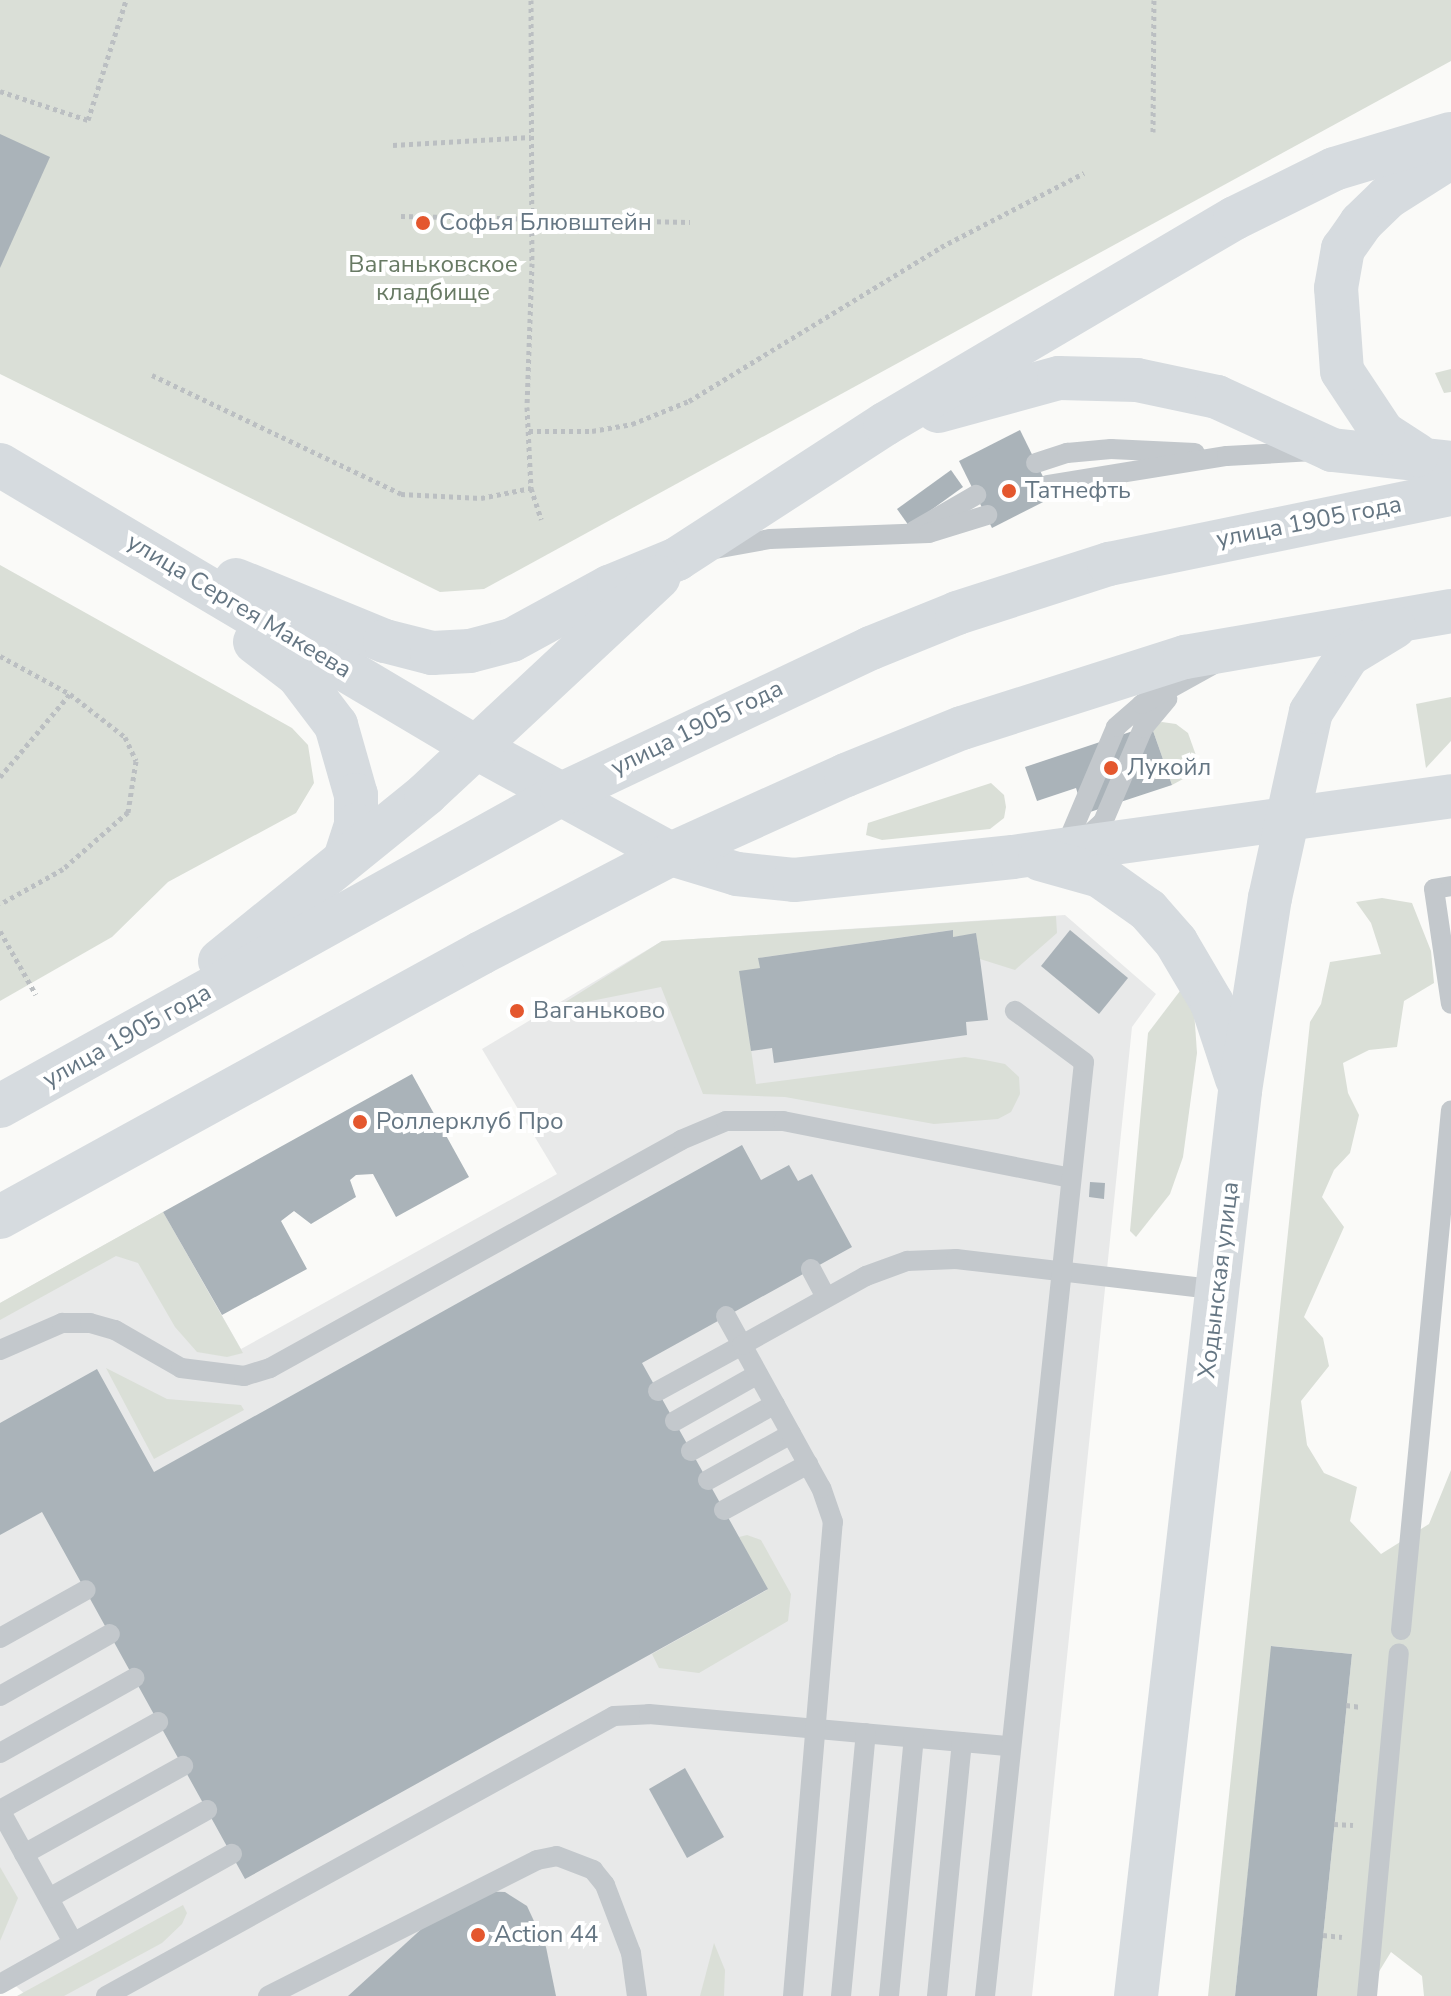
<!DOCTYPE html>
<html>
<head>
<meta charset="utf-8">
<style>
  body { margin:0 }
  #map { position:relative; width:1451px; height:1996px; overflow:hidden; background:#fafaf8; font-family:"Nunito Sans",sans-serif }
  div>[style] { position:absolute }
  [style*='--x'] { left:calc(var(--x)*1px); top:calc(var(--y)*1px); width:calc(var(--w)*1px); rotate:calc(var(--a)*1deg) }
  .built>* { inset:0; background:#e8e9e9 }
  .green>* { inset:0; background:#dadfd7 }
  .building>* { inset:0; background:#aab3b9 }
  .path>* { height:5px; margin-top:-2.5px; transform-origin:0; background:repeating-linear-gradient(90deg,#bbbfc2 0 4px,transparent 0 8px) }
  .lane>* { height:20px; margin:-10px; padding:0 10px; transform-origin:10px; border-radius:10px; background:#c3c8cc }
  .secondary>* { height:44px; margin:-22px; padding:0 22px; transform-origin:22px; border-radius:22px; background:#d6dbdf }
  .dots>* { width:22px; height:22px; translate:-50% -50%; box-sizing:border-box; border:4px solid #fff; border-radius:50% }
  span { translate:-50% -50%; white-space:nowrap; text-align:center; line-height:1.15; -webkit-text-stroke:8px #fff; paint-order:stroke }
  .poi-label { font-size:24px; color:#657683 }
  .left { translate:0 -50%; text-align:left }
  .park-label { font-size:24px; color:#687a64 }
  .street-label { font-size:24px; color:#657683 }
</style>
</head>
<body>
<div id="map">
  <div class="built">
    <div style="clip-path:polygon(1065px 915px,1156px 994px,1132px 1027px,1032px 1996px,27px 1996px,0 1972px,0 1303px,163px 1212px,241px 1349px,557px 1174px,482px 1049px,662px 941px)"></div>
  </div>
  <div class="green">
    <div style="clip-path:polygon(0 0,1451px 0,1451px 61px,484px 589px,440px 592px,0 374px)"></div>
    <div style="clip-path:polygon(1451px 369px,1451px 392px,1444px 393px,1435px 373px)"></div>
    <div style="clip-path:polygon(0 565px,292px 728px,308px 745px,314px 783px,296px 813px,168px 882px,112px 937px,0 1001px)"></div>
    <div style="clip-path:polygon(1451px 697px,1451px 741px,1426px 768px,1416px 704px)"></div>
    <div style="clip-path:polygon(1162px 722px,1176px 724px,1188px 733px,1198px 761px,1194px 773px,1172px 785px,1151px 725px)"></div>
    <div style="clip-path:polygon(991px 783px,1004px 795px,1006px 807px,1004px 818px,990px 829px,882px 840px,866px 835px,868px 823px)"></div>
    <div style="clip-path:polygon(1382px 898px,1412px 903px,1431px 951px,1434px 983px,1404px 1001px,1397px 1047px,1369px 1050px,1343px 1063px,1348px 1093px,1359px 1115px,1350px 1153px,1334px 1170px,1322px 1197px,1344px 1227px,1304px 1317px,1323px 1338px,1329px 1366px,1301px 1401px,1307px 1445px,1324px 1473px,1357px 1487px,1350px 1521px,1381px 1554px,1429px 1524px,1451px 1470px,1451px 1996px,1424px 1996px,1422px 1976px,1391px 1952px,1364px 1996px,1317px 1996px,1352px 1654px,1272px 1646px,1235px 1996px,1208px 1996px,1310px 1022px,1321px 1004px,1330px 962px,1381px 954px,1371px 923px,1356px 902px)"></div>
    <div style="clip-path:polygon(1056px 916px,1057px 933px,1015px 970px,980px 959px,976px 934px,953px 937px,952px 930px,759px 958px,760px 968px,740px 972px,756px 1084px,965px 1057px,985px 1060px,1005px 1064px,1019px 1077px,1020px 1094px,1011px 1112px,998px 1119px,934px 1124px,785px 1097px,703px 1094px,661px 987px,556px 1008px,662px 941px)"></div>
    <div style="clip-path:polygon(1183px 987px,1194px 1010px,1197px 1053px,1183px 1157px,1170px 1194px,1136px 1237px,1130px 1231px,1148px 1033px)"></div>
    <div style="clip-path:polygon(163px 1212px,243px 1353px,227px 1357px,197px 1352px,175px 1327px,138px 1263px,116px 1256px,0 1320px,0 1303px)"></div>
    <div style="clip-path:polygon(106px 1368px,167px 1399px,241px 1405px,244px 1410px,154px 1459px)"></div>
    <div style="clip-path:polygon(747px 1535px,761px 1540px,791px 1594px,788px 1621px,699px 1673px,659px 1668px,652px 1654px,767px 1590px,739px 1537px)"></div>
    <div style="clip-path:polygon(0 1867px,18px 1898px,0 1941px)"></div>
    <div style="clip-path:polygon(183px 1905px,187px 1913px,182px 1924px,162px 1943px,64px 1996px,17px 1996px)"></div>
    <div style="clip-path:polygon(714px 1943px,725px 1970px,724px 1996px,700px 1996px)"></div>
  </div>
  <div class="building">
    <div style="clip-path:polygon(0 134px,50px 157px,0 268px)"></div>
    <div style="clip-path:polygon(1020px 430px,1053px 497px,992px 528px,959px 461px)"></div>
    <div style="clip-path:polygon(951px 470px,963px 487px,909px 526px,897px 509px)"></div>
    <div style="clip-path:polygon(1151px 725px,1172px 785px,1084px 814px,1076px 788px,1037px 801px,1025px 767px)"></div>
    <div style="clip-path:polygon(953px 930px,953px 937px,976px 933px,980px 959px,988px 1020px,966px 1022px,967px 1035px,774px 1063px,772px 1048px,751px 1051px,739px 971px,760px 968px,758px 958px)"></div>
    <div style="clip-path:polygon(1070px 930px,1128px 978px,1099px 1014px,1041px 966px)"></div>
    <div style="clip-path:polygon(412px 1074px,469px 1177px,396px 1217px,373px 1174px,356px 1175px,350px 1180px,356px 1197px,311px 1224px,294px 1211px,281px 1221px,307px 1269px,222px 1315px,163px 1212px)"></div>
    <div style="clip-path:polygon(742px 1145px,761px 1180px,789px 1165px,798px 1181px,812px 1174px,852px 1247px,642px 1363px,768px 1589px,245px 1879px,42px 1512px,0 1535px,0 1423px,97px 1369px,154px 1472px)"></div>
    <div style="clip-path:polygon(1090px 1182px,1105px 1183px,1104px 1199px,1089px 1197px)"></div>
    <div style="clip-path:polygon(1271px 1646px,1352px 1654px,1317px 1996px,1235px 1996px)"></div>
    <div style="clip-path:polygon(685px 1768px,724px 1837px,687px 1858px,649px 1789px)"></div>
    <div style="clip-path:polygon(477px 1891px,505px 1892px,527px 1906px,546px 1947px,556px 1996px,348px 1996px,439px 1913px)"></div>
  </div>
  <div class="path">
    <div style="--x:531;--y:0;--w:263;--a:89.8"></div>
    <div style="--x:532;--y:263;--w:144;--a:92"></div>
    <div style="--x:527;--y:407;--w:81;--a:87.2"></div>
    <div style="--x:531;--y:488;--w:33;--a:72"></div>
    <div style="--x:0;--y:91;--w:93;--a:18.2"></div>
    <div style="--x:88;--y:120;--w:126;--a:-72.4"></div>
    <div style="--x:1153;--y:132;--w:132;--a:-89.6"></div>
    <div style="--x:393;--y:145;--w:138;--a:-3.3"></div>
    <div style="--x:401;--y:216;--w:289;--a:1.2"></div>
    <div style="--x:152;--y:375;--w:276;--a:25.5"></div>
    <div style="--x:401;--y:494;--w:80;--a:2.9"></div>
    <div style="--x:481;--y:498;--w:51;--a:-11.3"></div>
    <div style="--x:529;--y:431;--w:63;--a:0"></div>
    <div style="--x:592;--y:431;--w:41;--a:-9.9"></div>
    <div style="--x:632;--y:424;--w:61;--a:-22"></div>
    <div style="--x:689;--y:401;--w:295;--a:-31.4"></div>
    <div style="--x:941;--y:247;--w:161;--a:-27.4"></div>
    <div style="--x:0;--y:656;--w:80;--a:28.5"></div>
    <div style="--x:70;--y:694;--w:70;--a:38"></div>
    <div style="--x:125;--y:737;--w:26;--a:65"></div>
    <div style="--x:136;--y:761;--w:52;--a:98.9"></div>
    <div style="--x:128;--y:812;--w:86;--a:138.8"></div>
    <div style="--x:63;--y:869;--w:72;--a:150.9"></div>
    <div style="--x:0;--y:777;--w:109;--a:-49.9"></div>
    <div style="--x:0;--y:931;--w:73;--a:60.6"></div>
    <div style="--x:1346;--y:1705;--w:15;--a:8"></div>
    <div style="--x:1334;--y:1824;--w:19;--a:3"></div>
    <div style="--x:1323;--y:1935;--w:19;--a:6"></div>
  </div>
  <div class="lane">
    <div style="--x:1036;--y:463;--w:33;--a:-18"></div>
    <div style="--x:1067;--y:453;--w:44;--a:-5.2"></div>
    <div style="--x:1111;--y:449;--w:84;--a:2.7"></div>
    <div style="--x:1047;--y:485;--w:182;--a:-9.2"></div>
    <div style="--x:1227;--y:456;--w:86;--a:-3.3"></div>
    <div style="--x:914;--y:531;--w:72;--a:-30.1"></div>
    <div style="--x:715;--y:549;--w:56;--a:-10.3"></div>
    <div style="--x:770;--y:539;--w:159;--a:-2.2"></div>
    <div style="--x:929;--y:533;--w:61;--a:-17.2"></div>
    <div style="--x:1083;--y:840;--w:27;--a:-42"></div>
    <div style="--x:1103;--y:822;--w:102;--a:-66.9"></div>
    <div style="--x:1143;--y:728;--w:38;--a:-50"></div>
    <div style="--x:1065;--y:848;--w:131;--a:-67.1"></div>
    <div style="--x:1116;--y:727;--w:35;--a:-41"></div>
    <div style="--x:1142;--y:704;--w:85;--a:-29"></div>
    <div style="--x:1451;--y:886;--w:17;--a:170"></div>
    <div style="--x:1434;--y:889;--w:116;--a:81.6"></div>
    <div style="--x:811;--y:1269;--w:32;--a:62"></div>
    <div style="--x:0;--y:1350;--w:68;--a:-23.5"></div>
    <div style="--x:62;--y:1323;--w:28;--a:0"></div>
    <div style="--x:90;--y:1323;--w:26;--a:16"></div>
    <div style="--x:115;--y:1330;--w:76;--a:29.9"></div>
    <div style="--x:181;--y:1368;--w:64;--a:7.2"></div>
    <div style="--x:244;--y:1376;--w:27;--a:-17"></div>
    <div style="--x:270;--y:1368;--w:470;--a:-29"></div>
    <div style="--x:681;--y:1140;--w:49;--a:-22.9"></div>
    <div style="--x:726;--y:1121;--w:57;--a:0"></div>
    <div style="--x:783;--y:1121;--w:293;--a:11.2"></div>
    <div style="--x:658;--y:1391;--w:96;--a:-28.7"></div>
    <div style="--x:742;--y:1345;--w:33;--a:-119"></div>
    <div style="--x:675;--y:1421;--w:95;--a:-29.5"></div>
    <div style="--x:691;--y:1451;--w:96;--a:-29.2"></div>
    <div style="--x:708;--y:1480;--w:95;--a:-29"></div>
    <div style="--x:724;--y:1510;--w:96;--a:-28.7"></div>
    <div style="--x:1401;--y:1630;--w:522;--a:-84.51"></div>
    <div style="--x:0;--y:1638;--w:98;--a:-29.2"></div>
    <div style="--x:0;--y:1696;--w:126;--a:-29.4"></div>
    <div style="--x:0;--y:1753;--w:154;--a:-29.2"></div>
    <div style="--x:0;--y:1810;--w:181;--a:-29.1"></div>
    <div style="--x:0;--y:1810;--w:151;--a:61.1"></div>
    <div style="--x:24;--y:1854;--w:182;--a:-29"></div>
    <div style="--x:49;--y:1898;--w:181;--a:-29.1"></div>
    <div style="--x:0;--y:1984;--w:266;--a:-29.3"></div>
    <div style="--x:106;--y:1996;--w:580;--a:-28.86"></div>
    <div style="--x:614;--y:1716;--w:35;--a:-3"></div>
    <div style="--x:649;--y:1714;--w:362;--a:5.1"></div>
    <div style="--x:268;--y:1996;--w:301;--a:-26.8"></div>
    <div style="--x:537;--y:1860;--w:20;--a:-11"></div>
    <div style="--x:557;--y:1856;--w:39;--a:21"></div>
    <div style="--x:593;--y:1870;--w:19;--a:51"></div>
    <div style="--x:605;--y:1885;--w:73;--a:69.1"></div>
    <div style="--x:631;--y:1953;--w:43;--a:82.1"></div>
    <div style="--x:793;--y:1996;--w:476;--a:-85.2"></div>
    <div style="--x:833;--y:1522;--w:36;--a:-109"></div>
    <div style="--x:821;--y:1488;--w:163;--a:-118.9"></div>
    <div style="--x:742;--y:1345;--w:142;--a:-29.1"></div>
    <div style="--x:866;--y:1276;--w:44;--a:-20.1"></div>
    <div style="--x:907;--y:1261;--w:49;--a:-2.3"></div>
    <div style="--x:956;--y:1259;--w:264;--a:6.7"></div>
    <div style="--x:841;--y:1996;--w:264;--a:-84.6"></div>
    <div style="--x:889;--y:1996;--w:259;--a:-84.5"></div>
    <div style="--x:937;--y:1996;--w:255;--a:-84.4"></div>
    <div style="--x:985;--y:1996;--w:939;--a:-83.95"></div>
    <div style="--x:1084;--y:1062;--w:86;--a:-143.5"></div>
    <div style="--x:1367;--y:1996;--w:344;--a:-84.7"></div>
  </div>
  <div class="secondary">
    <div style="--x:938;--y:411;--w:125;--a:-15.3"></div>
    <div style="--x:1059;--y:378;--w:78;--a:1.5"></div>
    <div style="--x:1137;--y:380;--w:82;--a:12"></div>
    <div style="--x:1217;--y:397;--w:127;--a:24.7"></div>
    <div style="--x:1332;--y:450;--w:120;--a:6.2"></div>
    <div style="--x:1417;--y:455;--w:40;--a:-147.1"></div>
    <div style="--x:1383;--y:433;--w:74;--a:-123.5"></div>
    <div style="--x:1342;--y:371;--w:83;--a:-94.1"></div>
    <div style="--x:1336;--y:288;--w:40;--a:-80"></div>
    <div style="--x:1343;--y:249;--w:32;--a:-55"></div>
    <div style="--x:1361;--y:223;--w:37;--a:-44"></div>
    <div style="--x:1388;--y:197;--w:75;--a:-32.4"></div>
    <div style="--x:0;--y:465;--w:555;--a:30.68"></div>
    <div style="--x:477;--y:748;--w:221;--a:28.7"></div>
    <div style="--x:671;--y:854;--w:69;--a:16.9"></div>
    <div style="--x:737;--y:874;--w:57;--a:6"></div>
    <div style="--x:794;--y:880;--w:220;--a:-6"></div>
    <div style="--x:1013;--y:857;--w:442;--a:-7.9"></div>
    <div style="--x:236;--y:580;--w:161;--a:22.3"></div>
    <div style="--x:385;--y:641;--w:49;--a:14.3"></div>
    <div style="--x:432;--y:653;--w:38;--a:-3"></div>
    <div style="--x:470;--y:651;--w:43;--a:-14.7"></div>
    <div style="--x:512;--y:640;--w:111;--a:-28.7"></div>
    <div style="--x:609;--y:587;--w:74;--a:-22.4"></div>
    <div style="--x:677;--y:559;--w:248;--a:-33"></div>
    <div style="--x:885;--y:424;--w:406;--a:-30.5"></div>
    <div style="--x:1235;--y:218;--w:110;--a:-26.3"></div>
    <div style="--x:1334;--y:169;--w:122;--a:-16.7"></div>
    <div style="--x:255;--y:642;--w:54;--a:37.5"></div>
    <div style="--x:298;--y:675;--w:63;--a:52.8"></div>
    <div style="--x:336;--y:725;--w:73;--a:74.1"></div>
    <div style="--x:356;--y:795;--w:30;--a:90"></div>
    <div style="--x:356;--y:825;--w:35;--a:108"></div>
    <div style="--x:1040;--y:859;--w:62;--a:15.8"></div>
    <div style="--x:1100;--y:876;--w:59;--a:35.3"></div>
    <div style="--x:1148;--y:910;--w:43;--a:48.8"></div>
    <div style="--x:1176;--y:942;--w:71;--a:59.5"></div>
    <div style="--x:1212;--y:1003;--w:80;--a:71.8"></div>
    <div style="--x:220;--y:961;--w:265;--a:-39"></div>
    <div style="--x:426;--y:794;--w:318;--a:-43"></div>
    <div style="--x:0;--y:1106;--w:643;--a:-29.04"></div>
    <div style="--x:562;--y:794;--w:342;--a:-25.3"></div>
    <div style="--x:871;--y:648;--w:93;--a:-22.1"></div>
    <div style="--x:957;--y:613;--w:160;--a:-17.9"></div>
    <div style="--x:1109;--y:564;--w:349;--a:-11.6"></div>
    <div style="--x:0;--y:1217;--w:549;--a:-28.76"></div>
    <div style="--x:481;--y:953;--w:214;--a:-27.5"></div>
    <div style="--x:671;--y:854;--w:192;--a:-24.3"></div>
    <div style="--x:846;--y:775;--w:125;--a:-22.1"></div>
    <div style="--x:962;--y:728;--w:234;--a:-17.7"></div>
    <div style="--x:1185;--y:657;--w:270;--a:-9.8"></div>
    <div style="--x:1136;--y:1996;--w:911;--a:-83.44"></div>
    <div style="--x:1240;--y:1091;--w:195;--a:-81.2"></div>
    <div style="--x:1270;--y:898;--w:190;--a:-77.6"></div>
    <div style="--x:1311;--y:712;--w:68;--a:-57"></div>
    <div style="--x:1348;--y:655;--w:54;--a:-31.3"></div>
  </div>
  <div class="dots">
    <div style="left:423px;top:223px;background:#e4572e"></div>
    <div style="left:1009px;top:491px;background:#e4572e"></div>
    <div style="left:1111px;top:768px;background:#e4572e"></div>
    <div style="left:517px;top:1011px;background:#e4572e"></div>
    <div style="left:360px;top:1122px;background:#e4572e"></div>
    <div style="left:478px;top:1935px;background:#e4572e"></div>
  </div>
  <div class="poi-label">
    <span class="left" style="left:439px;top:223px">Софья Блювштейн</span>
    <span class="left" style="left:1025px;top:491px">Татнефть</span>
    <span class="left" style="left:1127px;top:768px">Лукойл</span>
    <span class="left" style="left:533px;top:1011px">Ваганьково</span>
    <span class="left" style="left:376px;top:1122px">Роллерклуб Про</span>
    <span class="left" style="left:494px;top:1935px">Action 44</span>
  </div>
  <div class="park-label">
    <span style="left:433px;top:279px">Ваганьковское<br>кладбище</span>
  </div>
  <div class="street-label">
    <span style="left:1309px;top:522px;rotate:-11deg">улица 1905 года</span>
    <span style="left:239px;top:606px;rotate:31deg">улица Сергея Макеева</span>
    <span style="left:697px;top:728px;rotate:-26deg">улица 1905 года</span>
    <span style="left:127px;top:1036px;rotate:-29deg">улица 1905 года</span>
    <span style="left:1219px;top:1280px;rotate:-83deg">Ходынская улица</span>
  </div>
</div>
</body>
</html>
